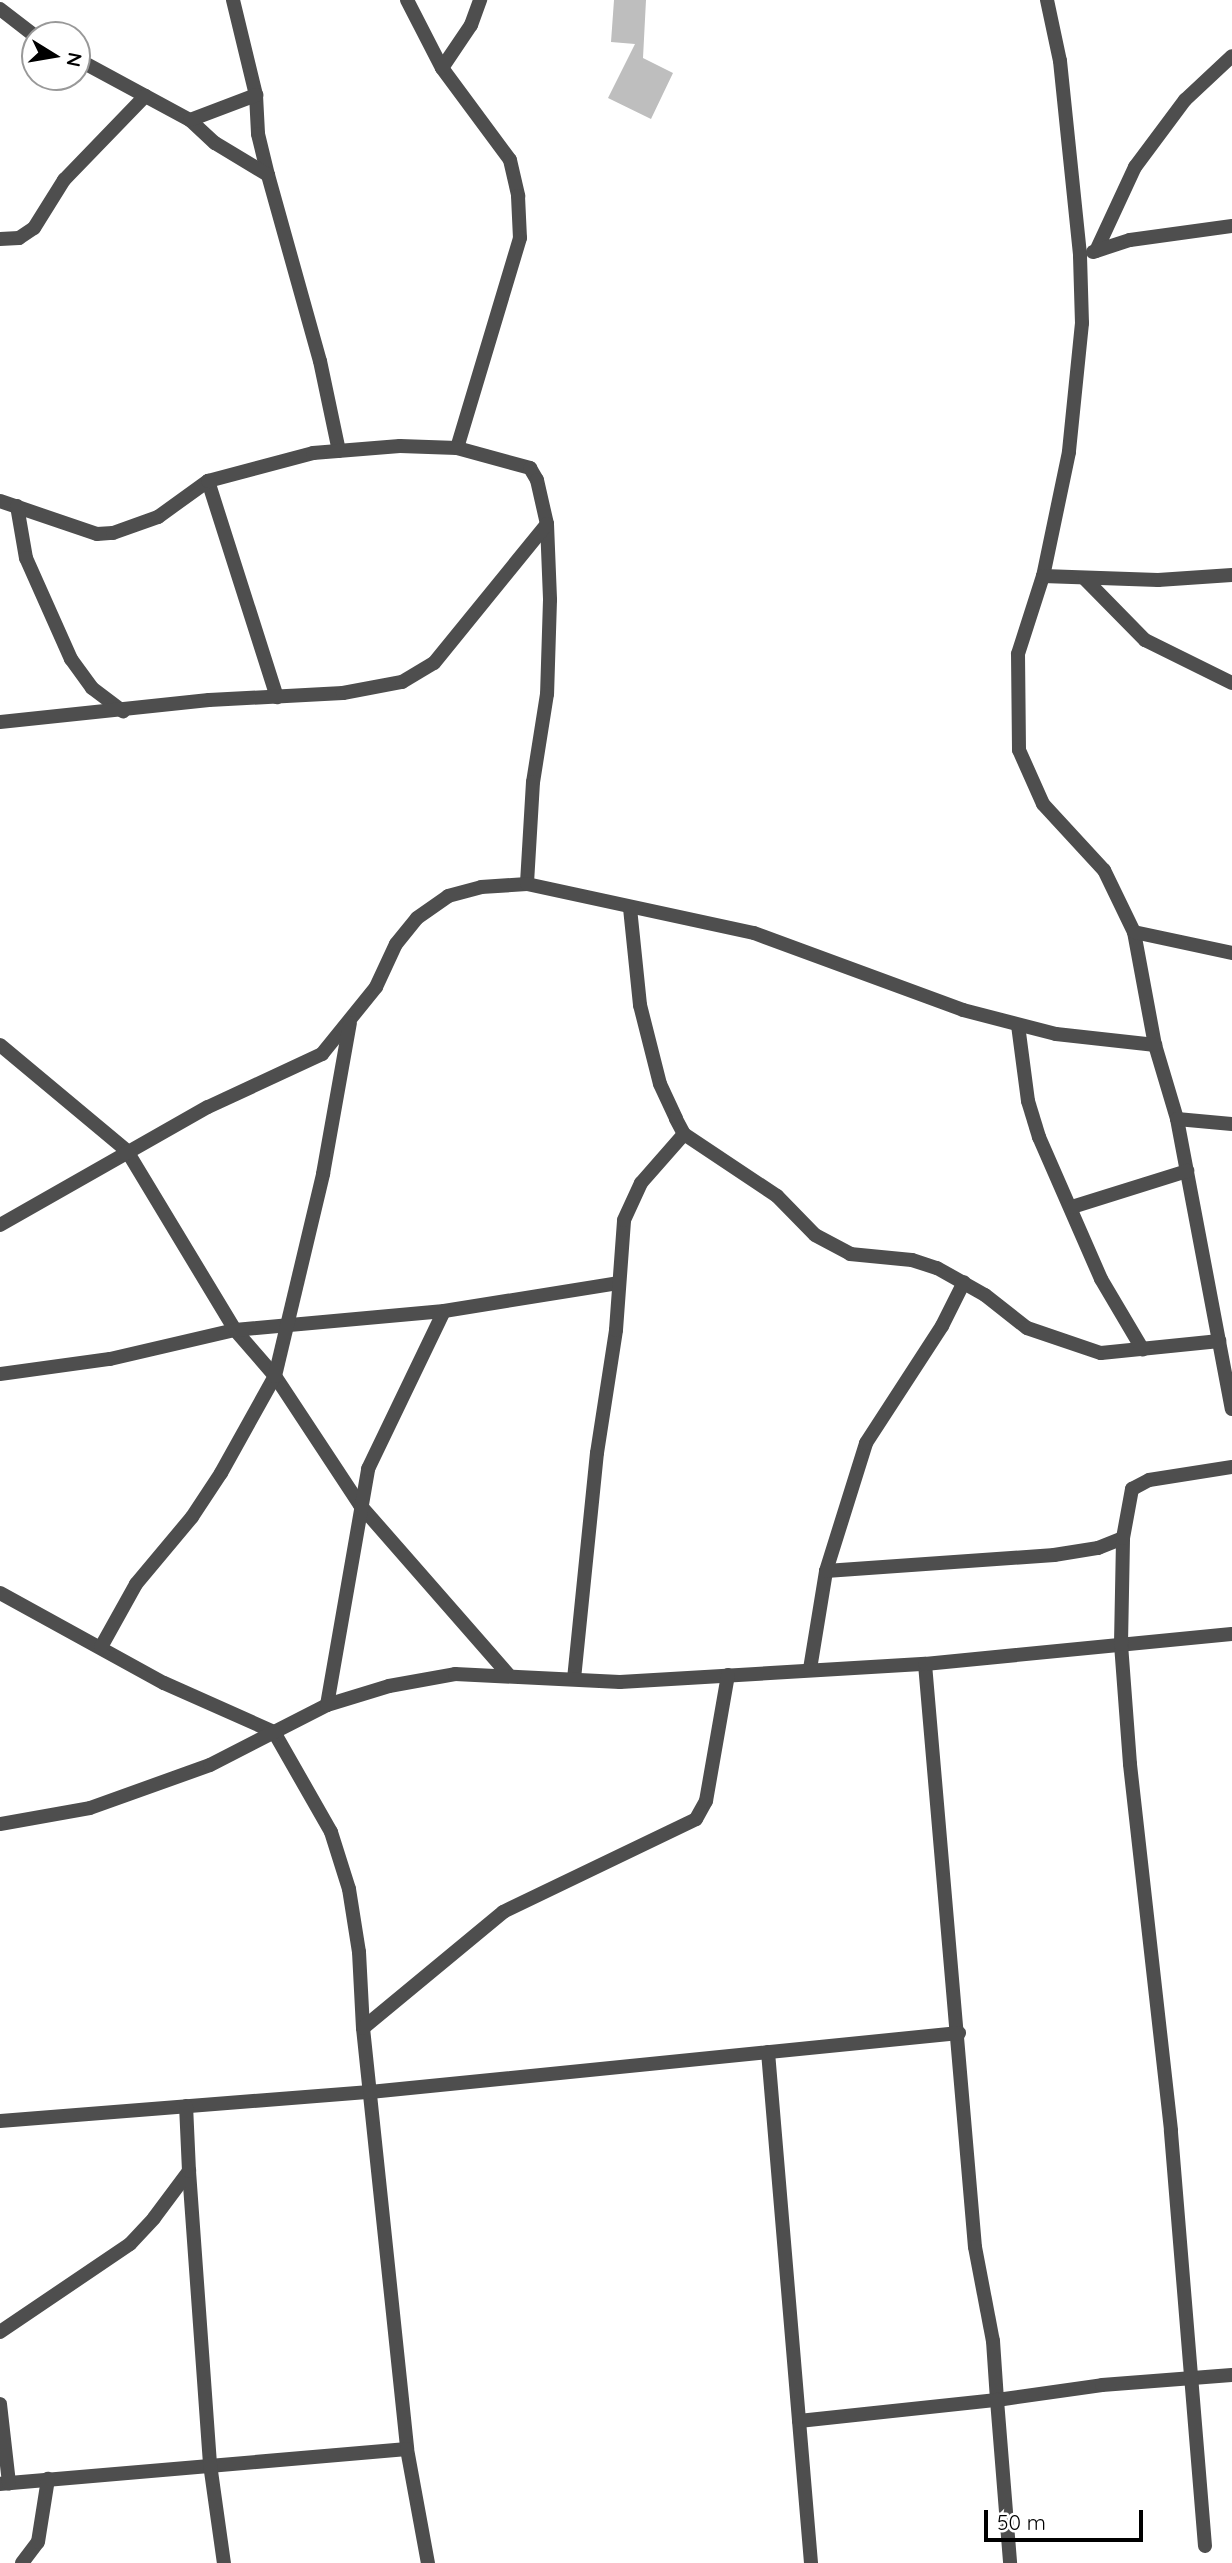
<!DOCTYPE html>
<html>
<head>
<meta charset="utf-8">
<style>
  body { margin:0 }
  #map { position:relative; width:1232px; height:2563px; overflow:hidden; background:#fff; font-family:Quicksand,sans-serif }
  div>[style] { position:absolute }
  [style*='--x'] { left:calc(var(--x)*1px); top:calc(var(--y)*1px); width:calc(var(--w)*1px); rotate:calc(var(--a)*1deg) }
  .building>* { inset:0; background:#bebebe }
  .street>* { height:14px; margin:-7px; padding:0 7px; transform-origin:7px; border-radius:7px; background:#4e4e4e }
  span { translate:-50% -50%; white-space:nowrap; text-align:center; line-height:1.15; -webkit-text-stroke:6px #fff; paint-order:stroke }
  .north { position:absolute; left:21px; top:21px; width:70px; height:70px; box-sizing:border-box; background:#fff; border:2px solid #999; border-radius:50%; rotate:101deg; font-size:19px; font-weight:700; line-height:28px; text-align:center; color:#000 }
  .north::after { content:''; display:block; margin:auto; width:24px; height:32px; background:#000; clip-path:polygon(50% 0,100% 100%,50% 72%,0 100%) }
  .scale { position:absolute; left:984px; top:2510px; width:159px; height:32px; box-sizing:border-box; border:4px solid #000; border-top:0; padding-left:9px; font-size:21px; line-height:24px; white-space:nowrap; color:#000; -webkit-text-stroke:5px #fff; paint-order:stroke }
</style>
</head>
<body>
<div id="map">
  <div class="building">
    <div style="clip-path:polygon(614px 0,646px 0,643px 58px,673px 73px,651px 119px,608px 98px,635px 44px,611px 42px)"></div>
  </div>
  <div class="street">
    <div style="--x:233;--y:0;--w:98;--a:76.4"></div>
    <div style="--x:256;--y:95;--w:39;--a:87"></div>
    <div style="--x:258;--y:134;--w:42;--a:76.3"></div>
    <div style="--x:268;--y:175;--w:193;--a:74.4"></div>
    <div style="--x:320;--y:361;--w:92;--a:78.1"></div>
    <div style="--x:407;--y:0;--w:76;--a:62.8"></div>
    <div style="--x:442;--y:68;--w:114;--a:53.5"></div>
    <div style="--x:510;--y:160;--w:37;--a:77"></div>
    <div style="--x:518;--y:196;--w:42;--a:87.3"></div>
    <div style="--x:520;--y:238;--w:219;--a:106.7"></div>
    <div style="--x:1047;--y:0;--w:62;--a:78"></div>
    <div style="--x:1060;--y:61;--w:196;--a:84.1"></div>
    <div style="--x:1080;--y:256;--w:67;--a:88.3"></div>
    <div style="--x:1082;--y:323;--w:130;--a:95.8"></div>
    <div style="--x:1069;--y:452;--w:127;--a:101.8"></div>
    <div style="--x:1043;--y:576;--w:82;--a:107.8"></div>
    <div style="--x:1018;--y:654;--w:96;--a:89.4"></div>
    <div style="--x:1019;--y:750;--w:59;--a:66"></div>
    <div style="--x:1043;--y:804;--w:90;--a:47.3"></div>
    <div style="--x:1104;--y:870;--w:69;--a:64.2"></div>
    <div style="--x:1134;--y:932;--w:115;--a:79.5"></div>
    <div style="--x:1155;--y:1045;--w:77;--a:73.4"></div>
    <div style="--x:1177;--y:1119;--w:295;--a:79.3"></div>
    <div style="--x:0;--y:9;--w:44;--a:37.6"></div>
    <div style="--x:77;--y:59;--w:128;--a:28.4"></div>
    <div style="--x:190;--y:120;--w:34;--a:43"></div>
    <div style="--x:215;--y:143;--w:62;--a:31.1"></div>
    <div style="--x:442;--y:68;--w:52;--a:-56"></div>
    <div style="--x:471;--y:25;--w:27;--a:-70"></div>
    <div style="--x:190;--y:120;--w:71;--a:-20.7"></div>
    <div style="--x:0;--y:239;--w:19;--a:-3"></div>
    <div style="--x:19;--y:238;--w:18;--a:-34"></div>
    <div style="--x:34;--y:228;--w:57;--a:-58"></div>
    <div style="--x:64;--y:180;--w:117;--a:-46"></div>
    <div style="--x:1096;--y:251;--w:93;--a:-65.1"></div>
    <div style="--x:1135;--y:167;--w:84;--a:-53.3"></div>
    <div style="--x:1185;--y:100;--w:64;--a:-43.1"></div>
    <div style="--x:1093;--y:252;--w:39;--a:-18"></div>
    <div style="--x:1130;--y:240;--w:103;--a:-7.8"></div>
    <div style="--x:208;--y:481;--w:227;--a:72.3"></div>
    <div style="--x:0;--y:501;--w:102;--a:18.8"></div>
    <div style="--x:97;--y:534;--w:16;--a:-4"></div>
    <div style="--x:113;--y:533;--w:48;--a:-19.6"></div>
    <div style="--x:158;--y:517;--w:62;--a:-35.8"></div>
    <div style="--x:208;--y:481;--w:109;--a:-14.9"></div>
    <div style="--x:313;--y:453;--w:87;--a:-4.6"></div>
    <div style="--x:400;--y:446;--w:57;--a:2"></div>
    <div style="--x:457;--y:448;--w:76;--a:15.3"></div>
    <div style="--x:530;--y:468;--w:14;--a:60"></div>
    <div style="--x:537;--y:480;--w:45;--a:77.2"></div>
    <div style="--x:547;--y:524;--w:76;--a:87.7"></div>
    <div style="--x:550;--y:600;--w:94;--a:91.8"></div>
    <div style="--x:547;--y:694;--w:89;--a:99"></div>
    <div style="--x:533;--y:782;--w:102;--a:93.4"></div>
    <div style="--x:17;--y:506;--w:53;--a:80.2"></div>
    <div style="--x:26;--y:558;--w:111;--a:66"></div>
    <div style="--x:71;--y:659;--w:36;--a:54"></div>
    <div style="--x:92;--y:688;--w:39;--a:37"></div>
    <div style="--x:1043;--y:576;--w:115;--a:2"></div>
    <div style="--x:1158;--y:580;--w:74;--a:-3.9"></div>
    <div style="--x:1085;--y:579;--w:86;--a:45.5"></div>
    <div style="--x:1145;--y:640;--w:97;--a:26.3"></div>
    <div style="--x:0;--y:722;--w:210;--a:-6"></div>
    <div style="--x:209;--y:700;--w:134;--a:-3"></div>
    <div style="--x:343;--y:693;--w:60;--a:-10.6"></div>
    <div style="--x:402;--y:682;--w:37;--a:-31"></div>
    <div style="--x:434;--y:663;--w:179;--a:-50.9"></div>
    <div style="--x:630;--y:908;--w:98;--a:84.1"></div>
    <div style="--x:640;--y:1005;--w:81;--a:75.8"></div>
    <div style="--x:660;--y:1084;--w:38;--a:65"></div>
    <div style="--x:676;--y:1119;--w:17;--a:62"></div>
    <div style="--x:684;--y:1134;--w:112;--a:33.7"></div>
    <div style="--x:777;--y:1196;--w:54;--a:45.7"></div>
    <div style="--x:815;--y:1235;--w:40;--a:28"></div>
    <div style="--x:850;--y:1254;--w:62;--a:5.5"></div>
    <div style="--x:912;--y:1260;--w:26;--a:18"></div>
    <div style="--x:937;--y:1268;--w:55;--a:29.4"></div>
    <div style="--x:985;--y:1295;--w:53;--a:38.2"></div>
    <div style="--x:1027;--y:1328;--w:78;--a:18.7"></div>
    <div style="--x:1101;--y:1353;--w:119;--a:-5.8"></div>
    <div style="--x:1134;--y:932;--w:100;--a:12.1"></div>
    <div style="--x:1018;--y:1025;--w:77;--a:82.5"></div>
    <div style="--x:1028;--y:1101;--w:38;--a:73"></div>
    <div style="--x:1039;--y:1137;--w:155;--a:66.4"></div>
    <div style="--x:1101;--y:1279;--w:82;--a:59.4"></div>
    <div style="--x:0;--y:1045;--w:165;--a:39.8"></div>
    <div style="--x:127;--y:1151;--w:209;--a:58.9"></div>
    <div style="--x:235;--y:1330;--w:61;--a:49"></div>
    <div style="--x:275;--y:1376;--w:154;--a:56.6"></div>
    <div style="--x:360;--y:1505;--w:226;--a:48.8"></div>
    <div style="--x:1177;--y:1119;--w:55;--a:5.2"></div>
    <div style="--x:1072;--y:1207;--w:121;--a:-17.4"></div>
    <div style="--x:0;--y:1225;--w:239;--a:-29.6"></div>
    <div style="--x:208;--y:1107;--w:126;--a:-24.9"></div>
    <div style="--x:322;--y:1054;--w:86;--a:-51.1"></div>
    <div style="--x:376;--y:987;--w:47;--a:-65.1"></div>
    <div style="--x:396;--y:944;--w:33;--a:-51"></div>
    <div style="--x:417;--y:918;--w:38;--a:-35"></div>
    <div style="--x:448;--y:896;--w:34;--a:-15"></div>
    <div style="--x:481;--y:887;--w:46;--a:-3.7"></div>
    <div style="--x:527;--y:884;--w:232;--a:12.2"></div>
    <div style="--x:754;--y:933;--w:223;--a:20.2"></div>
    <div style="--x:963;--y:1010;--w:96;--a:14.5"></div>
    <div style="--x:1056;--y:1034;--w:100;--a:6.3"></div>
    <div style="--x:0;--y:1374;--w:111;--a:-7.8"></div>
    <div style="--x:110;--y:1359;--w:128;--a:-13.1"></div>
    <div style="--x:235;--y:1330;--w:210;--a:-5.2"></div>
    <div style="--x:444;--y:1311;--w:176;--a:-9.1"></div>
    <div style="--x:826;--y:1571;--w:229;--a:-4"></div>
    <div style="--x:1054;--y:1555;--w:45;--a:-9"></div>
    <div style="--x:1098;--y:1548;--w:27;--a:-22"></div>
    <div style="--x:0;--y:1593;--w:187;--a:28.8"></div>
    <div style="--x:164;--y:1683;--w:120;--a:24"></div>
    <div style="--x:274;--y:1732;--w:115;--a:60.3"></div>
    <div style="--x:331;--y:1832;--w:60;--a:72.5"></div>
    <div style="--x:349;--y:1889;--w:64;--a:81"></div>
    <div style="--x:359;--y:1952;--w:76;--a:87"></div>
    <div style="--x:363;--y:2028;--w:423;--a:84"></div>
    <div style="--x:407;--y:2449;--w:409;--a:175.1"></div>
    <div style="--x:101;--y:1647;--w:72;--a:-60.9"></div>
    <div style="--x:136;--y:1584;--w:87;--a:-50.1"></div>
    <div style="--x:192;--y:1517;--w:53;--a:-56.6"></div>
    <div style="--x:221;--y:1473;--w:111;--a:-60.9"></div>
    <div style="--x:275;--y:1376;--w:208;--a:-76.6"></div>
    <div style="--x:323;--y:1174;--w:153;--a:-79.9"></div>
    <div style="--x:925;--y:1664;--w:585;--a:85.1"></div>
    <div style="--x:975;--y:2247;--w:96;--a:79.2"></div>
    <div style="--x:993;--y:2341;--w:59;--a:86.1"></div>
    <div style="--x:997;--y:2400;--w:106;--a:-8.1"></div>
    <div style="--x:1102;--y:2385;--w:130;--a:-4.4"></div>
    <div style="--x:810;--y:1669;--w:99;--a:-80.7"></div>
    <div style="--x:826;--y:1571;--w:134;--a:-72.6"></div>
    <div style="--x:866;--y:1443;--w:140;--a:-57"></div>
    <div style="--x:942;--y:1326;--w:49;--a:-63.4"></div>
    <div style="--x:574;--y:1679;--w:227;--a:-84.2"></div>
    <div style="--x:597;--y:1453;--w:124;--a:-81.2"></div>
    <div style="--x:616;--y:1330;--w:110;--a:-85.8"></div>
    <div style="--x:624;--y:1220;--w:41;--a:-65.3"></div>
    <div style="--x:641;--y:1183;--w:65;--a:-48.7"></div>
    <div style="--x:327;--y:1705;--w:240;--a:-80.1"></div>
    <div style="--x:368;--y:1469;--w:175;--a:-64.3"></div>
    <div style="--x:0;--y:1824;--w:91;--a:-10.1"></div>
    <div style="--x:90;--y:1808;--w:127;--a:-19.7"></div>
    <div style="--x:210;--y:1765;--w:131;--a:-27.1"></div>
    <div style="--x:327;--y:1705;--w:65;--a:-17"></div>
    <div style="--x:389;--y:1686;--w:67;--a:-10.3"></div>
    <div style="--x:455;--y:1674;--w:165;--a:2.8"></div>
    <div style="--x:620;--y:1682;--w:306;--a:-3.4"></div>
    <div style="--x:925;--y:1664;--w:308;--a:-5.6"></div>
    <div style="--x:363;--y:2028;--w:182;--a:-39.6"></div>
    <div style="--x:503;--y:1912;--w:214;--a:-25.7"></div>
    <div style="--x:696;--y:1819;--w:21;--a:-61"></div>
    <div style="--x:706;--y:1801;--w:128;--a:-80.1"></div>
    <div style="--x:768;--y:2052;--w:513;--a:85.19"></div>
    <div style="--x:0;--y:2121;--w:371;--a:-4.5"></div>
    <div style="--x:370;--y:2092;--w:592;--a:-5.72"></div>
    <div style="--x:189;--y:2171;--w:294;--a:85.9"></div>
    <div style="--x:210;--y:2464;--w:100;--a:82"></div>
    <div style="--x:0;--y:2332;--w:157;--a:-34.1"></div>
    <div style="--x:130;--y:2244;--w:35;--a:-47"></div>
    <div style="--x:154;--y:2218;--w:59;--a:-53.3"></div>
    <div style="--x:189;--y:2171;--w:65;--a:-92.6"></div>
    <div style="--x:0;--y:2404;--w:80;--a:83.5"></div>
    <div style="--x:799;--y:2421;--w:199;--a:-6.1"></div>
    <div style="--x:997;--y:2400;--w:164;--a:85.4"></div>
    <div style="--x:407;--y:2449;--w:116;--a:79.6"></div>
    <div style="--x:1205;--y:2546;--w:417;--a:-94.7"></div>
    <div style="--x:1171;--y:2130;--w:368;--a:-96.4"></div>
    <div style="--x:1130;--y:1764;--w:120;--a:-94.3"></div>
    <div style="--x:1121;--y:1644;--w:106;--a:-88.9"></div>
    <div style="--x:1123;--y:1538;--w:50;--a:-79.6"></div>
    <div style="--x:1132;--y:1489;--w:19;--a:-28"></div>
    <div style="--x:1149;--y:1480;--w:84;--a:-8.9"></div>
    <div style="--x:22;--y:2563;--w:26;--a:-53"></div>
    <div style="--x:38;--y:2542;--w:64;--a:-81"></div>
  </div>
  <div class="north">N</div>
  <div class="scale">50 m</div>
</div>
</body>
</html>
